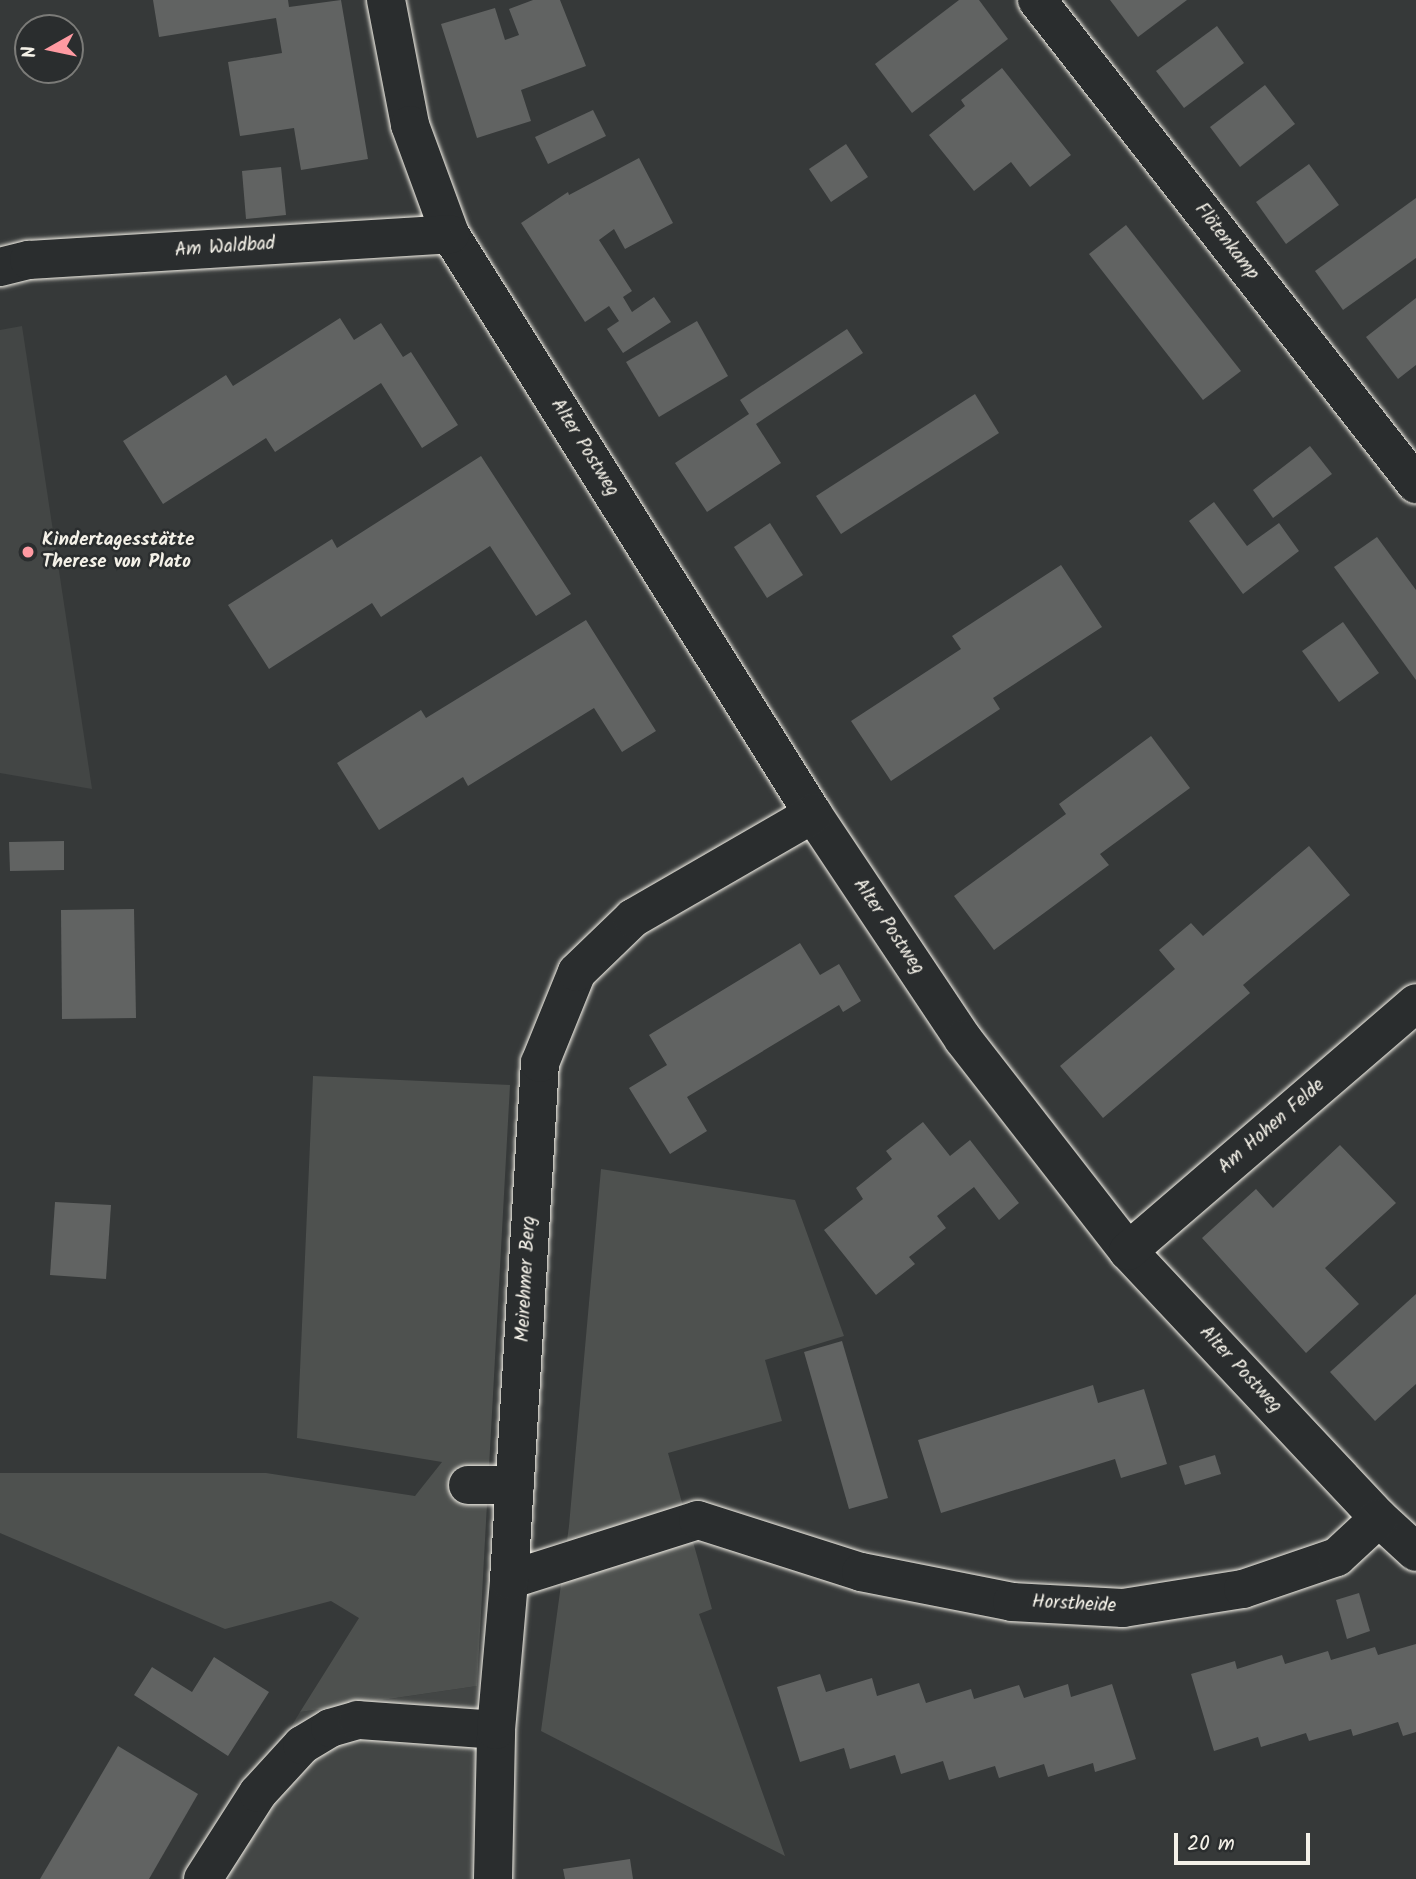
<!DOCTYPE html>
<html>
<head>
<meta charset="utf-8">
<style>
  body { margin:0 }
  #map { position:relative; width:1416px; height:1879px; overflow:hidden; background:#363939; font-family:Kalam,sans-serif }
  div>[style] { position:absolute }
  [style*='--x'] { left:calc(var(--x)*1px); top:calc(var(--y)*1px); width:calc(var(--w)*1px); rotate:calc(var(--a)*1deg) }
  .built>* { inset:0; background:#434645 }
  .green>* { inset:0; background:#4e514f }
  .building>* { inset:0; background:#616362 }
  .roads { filter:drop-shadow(0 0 2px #f4f1e8) drop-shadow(0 0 2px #f4f1e8) }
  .minor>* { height:38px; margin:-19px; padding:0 19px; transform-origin:19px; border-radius:19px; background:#2a2d2e }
  .dots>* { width:19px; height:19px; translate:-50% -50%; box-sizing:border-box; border:4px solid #2a2d2e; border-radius:50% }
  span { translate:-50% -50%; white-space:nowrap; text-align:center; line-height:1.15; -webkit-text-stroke:5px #2a2d2e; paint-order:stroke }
  .street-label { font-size:19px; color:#f4f1e8 }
  .poi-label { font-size:19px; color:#f4f1e8; font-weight:700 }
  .left { translate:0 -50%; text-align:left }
  .north { position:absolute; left:14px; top:14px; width:70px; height:70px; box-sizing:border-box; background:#2a2d2e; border:2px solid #7b7b78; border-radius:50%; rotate:261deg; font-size:19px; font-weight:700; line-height:28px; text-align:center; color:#f4f1e8 }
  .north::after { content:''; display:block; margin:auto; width:24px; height:32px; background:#ff9aa2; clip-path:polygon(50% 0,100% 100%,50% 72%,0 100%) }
  .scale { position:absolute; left:1174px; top:1833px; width:136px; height:32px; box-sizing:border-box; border:4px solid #f4f1e8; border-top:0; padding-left:9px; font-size:21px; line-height:24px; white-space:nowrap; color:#f4f1e8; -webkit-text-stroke:5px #2a2d2e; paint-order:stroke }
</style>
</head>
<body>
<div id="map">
  <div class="built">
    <div style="clip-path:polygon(22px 326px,92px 789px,0 773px,0 330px)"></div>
    <div style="clip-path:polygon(477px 1686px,472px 1879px,199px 1879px,300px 1712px)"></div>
  </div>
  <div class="green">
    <div style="clip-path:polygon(313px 1076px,510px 1085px,477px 1686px,300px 1712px,359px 1618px,331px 1601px,225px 1629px,0 1533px,0 1473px,266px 1473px,415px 1496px,442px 1462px,297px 1438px)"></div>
    <div style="clip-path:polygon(601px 1169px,795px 1200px,844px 1336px,765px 1360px,782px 1421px,668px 1453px,712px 1609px,699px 1614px,785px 1856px,541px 1731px,569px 1526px)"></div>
  </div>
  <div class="building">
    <div style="clip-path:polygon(153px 0,288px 0,289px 7px,341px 0,368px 159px,301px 170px,294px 128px,240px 136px,228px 62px,282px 53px,276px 18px,159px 37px)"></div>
    <div style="clip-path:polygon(533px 0,560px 0,586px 66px,521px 90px,531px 121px,477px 138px,441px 24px,495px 8px,505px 40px,519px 35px,509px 9px)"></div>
    <div style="clip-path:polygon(959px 0,979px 0,1008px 39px,912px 113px,875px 64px)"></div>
    <div style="clip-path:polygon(1110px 0,1187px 0,1138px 37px)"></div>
    <div style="clip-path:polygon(1217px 26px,1244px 63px,1184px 108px,1156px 71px)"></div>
    <div style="clip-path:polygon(1002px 68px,1071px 155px,1030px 187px,1011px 162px,974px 191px,929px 135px,965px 106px,961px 100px)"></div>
    <div style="clip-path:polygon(1265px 85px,1295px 124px,1240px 167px,1210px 127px)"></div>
    <div style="clip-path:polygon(593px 110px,606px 136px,548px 164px,535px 137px)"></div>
    <div style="clip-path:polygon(846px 144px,868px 177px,831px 202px,809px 169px)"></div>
    <div style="clip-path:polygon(639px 158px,673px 223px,625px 249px,614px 229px,599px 240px,632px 291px,623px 297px,632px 312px,654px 297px,671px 322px,623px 353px,607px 329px,619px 321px,609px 306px,585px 322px,521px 223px,568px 192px,569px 195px)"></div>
    <div style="clip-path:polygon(1309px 164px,1339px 205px,1286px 244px,1256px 202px)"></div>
    <div style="clip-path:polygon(281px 167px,286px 215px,246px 219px,242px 171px)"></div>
    <div style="clip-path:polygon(1416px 198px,1416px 258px,1343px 310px,1315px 271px)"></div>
    <div style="clip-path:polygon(1126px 225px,1241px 371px,1203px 400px,1089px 254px)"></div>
    <div style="clip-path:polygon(1416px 298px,1416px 365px,1398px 379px,1366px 337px)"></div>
    <div style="clip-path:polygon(340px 318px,354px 340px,381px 323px,403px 357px,411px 352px,458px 425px,422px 448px,381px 383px,275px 452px,266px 438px,163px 504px,123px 441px,226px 375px,233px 386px)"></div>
    <div style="clip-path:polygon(697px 321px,728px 376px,659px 417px,626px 362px)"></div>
    <div style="clip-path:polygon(847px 329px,863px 353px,756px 424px,781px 463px,707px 512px,675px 463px,749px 414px,740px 400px)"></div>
    <div style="clip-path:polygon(975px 394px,999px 433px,841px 534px,816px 496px)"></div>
    <div style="clip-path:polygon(1310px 446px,1332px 474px,1273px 518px,1253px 490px)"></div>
    <div style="clip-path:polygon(481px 456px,571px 594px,536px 616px,490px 546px,381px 617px,372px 603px,269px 669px,228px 605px,332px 539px,337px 548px)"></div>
    <div style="clip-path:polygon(1214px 502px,1247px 546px,1279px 523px,1299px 551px,1243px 594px,1189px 521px)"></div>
    <div style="clip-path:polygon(770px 523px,803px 575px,767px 598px,734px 547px)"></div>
    <div style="clip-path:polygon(1377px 537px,1416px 590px,1416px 680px,1334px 567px)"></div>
    <div style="clip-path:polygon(1061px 565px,1102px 627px,993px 698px,1000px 709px,891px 781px,851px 721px,961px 649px,952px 636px)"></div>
    <div style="clip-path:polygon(586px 620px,656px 731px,622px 752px,594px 708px,468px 786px,463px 777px,379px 830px,337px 763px,421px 710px,426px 718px)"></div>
    <div style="clip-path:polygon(1343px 622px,1379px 673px,1339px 702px,1302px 651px)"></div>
    <div style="clip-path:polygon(1151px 736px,1190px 788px,1100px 854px,1109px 865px,994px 950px,954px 896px,1066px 814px,1059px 804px)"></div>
    <div style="clip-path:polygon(64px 841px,64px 870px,10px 871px,9px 842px)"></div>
    <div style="clip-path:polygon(1309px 846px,1350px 895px,1243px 985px,1250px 993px,1103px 1118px,1060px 1066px,1175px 969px,1159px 950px,1191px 923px,1203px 936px)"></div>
    <div style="clip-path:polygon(134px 909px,136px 1018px,62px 1019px,61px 910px)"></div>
    <div style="clip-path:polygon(800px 943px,820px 975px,839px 964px,861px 1001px,843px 1012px,839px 1005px,687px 1097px,707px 1131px,670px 1154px,629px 1088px,667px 1065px,649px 1035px)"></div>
    <div style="clip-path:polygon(923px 1122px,950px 1156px,970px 1140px,1019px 1203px,999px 1220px,974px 1187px,937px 1216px,946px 1228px,909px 1257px,915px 1264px,876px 1295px,824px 1230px,863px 1199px,856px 1188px,892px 1159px,886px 1151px)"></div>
    <div style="clip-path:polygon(1340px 1145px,1396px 1203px,1325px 1268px,1359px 1304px,1306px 1353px,1202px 1238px,1256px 1189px,1273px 1208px)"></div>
    <div style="clip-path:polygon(55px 1202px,111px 1205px,106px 1279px,50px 1275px)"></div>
    <div style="clip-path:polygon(1416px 1294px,1416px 1384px,1375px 1421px,1330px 1372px)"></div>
    <div style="clip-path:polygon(842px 1341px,888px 1498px,849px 1509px,804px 1352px)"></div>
    <div style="clip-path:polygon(1093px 1385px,1098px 1403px,1144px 1389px,1167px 1464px,1121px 1478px,1115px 1459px,941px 1513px,918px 1440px)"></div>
    <div style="clip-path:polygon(1215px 1455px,1221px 1474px,1185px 1485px,1179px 1466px)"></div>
    <div style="clip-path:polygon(1359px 1593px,1370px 1631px,1347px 1639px,1336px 1600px)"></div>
    <div style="clip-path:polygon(1416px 1644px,1416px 1732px,1403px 1736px,1398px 1722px,1353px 1736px,1351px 1729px,1309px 1741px,1306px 1733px,1261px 1747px,1258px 1737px,1214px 1751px,1191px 1674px,1235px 1661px,1237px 1669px,1282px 1655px,1285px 1664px,1328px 1651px,1331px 1660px,1375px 1647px,1378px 1655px)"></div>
    <div style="clip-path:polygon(214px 1657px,269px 1692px,228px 1756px,134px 1695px,152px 1667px,192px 1692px)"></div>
    <div style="clip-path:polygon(820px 1674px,826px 1692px,872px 1678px,877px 1696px,919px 1683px,926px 1703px,971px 1689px,974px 1699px,1019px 1685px,1024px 1698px,1068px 1684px,1071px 1697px,1112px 1684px,1136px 1759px,1095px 1772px,1093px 1763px,1048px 1777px,1044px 1764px,999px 1778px,995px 1766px,949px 1780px,943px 1761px,901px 1774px,895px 1755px,850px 1769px,844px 1748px,800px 1762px,777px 1687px)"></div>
    <div style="clip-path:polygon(118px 1746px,198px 1794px,149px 1879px,40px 1879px)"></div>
    <div style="clip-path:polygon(630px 1859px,633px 1879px,565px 1879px,563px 1869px)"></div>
  </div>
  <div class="roads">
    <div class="minor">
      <div style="--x:386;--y:0;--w:127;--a:79.1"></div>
      <div style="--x:410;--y:125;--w:116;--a:69.8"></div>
      <div style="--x:450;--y:234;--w:684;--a:57.96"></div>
      <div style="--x:813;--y:814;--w:270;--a:56.3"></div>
      <div style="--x:963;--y:1039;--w:269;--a:52.1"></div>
      <div style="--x:1128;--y:1251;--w:366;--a:46.8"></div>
      <div style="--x:1379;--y:1518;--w:50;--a:42.6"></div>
      <div style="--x:1037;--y:0;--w:615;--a:51.94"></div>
      <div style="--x:0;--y:267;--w:30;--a:-14"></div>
      <div style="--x:29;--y:260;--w:422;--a:-3.5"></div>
      <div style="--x:1128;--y:1251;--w:380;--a:-40.7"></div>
      <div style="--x:468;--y:1485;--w:47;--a:0"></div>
      <div style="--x:509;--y:1580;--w:198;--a:-17.6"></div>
      <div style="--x:698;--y:1520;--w:171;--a:17.7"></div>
      <div style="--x:861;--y:1572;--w:154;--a:11.2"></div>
      <div style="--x:1012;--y:1602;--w:111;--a:3.1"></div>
      <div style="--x:1123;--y:1608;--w:121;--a:-9"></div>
      <div style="--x:1243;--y:1589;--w:99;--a:-18.8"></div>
      <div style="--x:1337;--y:1557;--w:57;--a:-42.9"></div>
      <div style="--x:203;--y:1879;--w:102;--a:-57.4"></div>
      <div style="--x:258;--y:1793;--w:65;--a:-47.5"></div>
      <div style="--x:302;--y:1745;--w:33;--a:-31"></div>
      <div style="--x:330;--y:1728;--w:29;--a:-16"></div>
      <div style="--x:358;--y:1720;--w:138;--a:4.1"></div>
      <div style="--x:493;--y:1879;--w:149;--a:-88.8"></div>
      <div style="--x:496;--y:1730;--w:151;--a:-85"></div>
      <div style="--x:509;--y:1580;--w:518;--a:-86.57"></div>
      <div style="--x:540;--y:1063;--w:98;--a:-67.9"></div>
      <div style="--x:577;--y:972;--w:78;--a:-44"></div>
      <div style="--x:633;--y:918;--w:208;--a:-30"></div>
    </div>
  </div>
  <div class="dots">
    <div style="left:28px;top:552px;background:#ff9aa2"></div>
  </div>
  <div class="street-label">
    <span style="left:1226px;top:242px;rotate:52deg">Flötenkamp</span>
    <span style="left:225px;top:248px;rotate:-4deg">Am Waldbad</span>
    <span style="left:584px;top:448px;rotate:58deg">Alter Postweg</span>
    <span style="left:888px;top:927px;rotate:56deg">Alter Postweg</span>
    <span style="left:1272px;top:1127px;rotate:-41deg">Am Hohen Felde</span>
    <span style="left:527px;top:1279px;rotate:-87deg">Meirehmer Berg</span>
    <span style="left:1240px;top:1370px;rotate:47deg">Alter Postweg</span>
    <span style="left:1074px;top:1605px;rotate:3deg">Horstheide</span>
  </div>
  <div class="poi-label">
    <span class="left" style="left:42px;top:552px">Kindertagesstätte<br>Therese von Plato</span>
  </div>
  <div class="north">N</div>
  <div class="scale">20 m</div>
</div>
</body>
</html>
